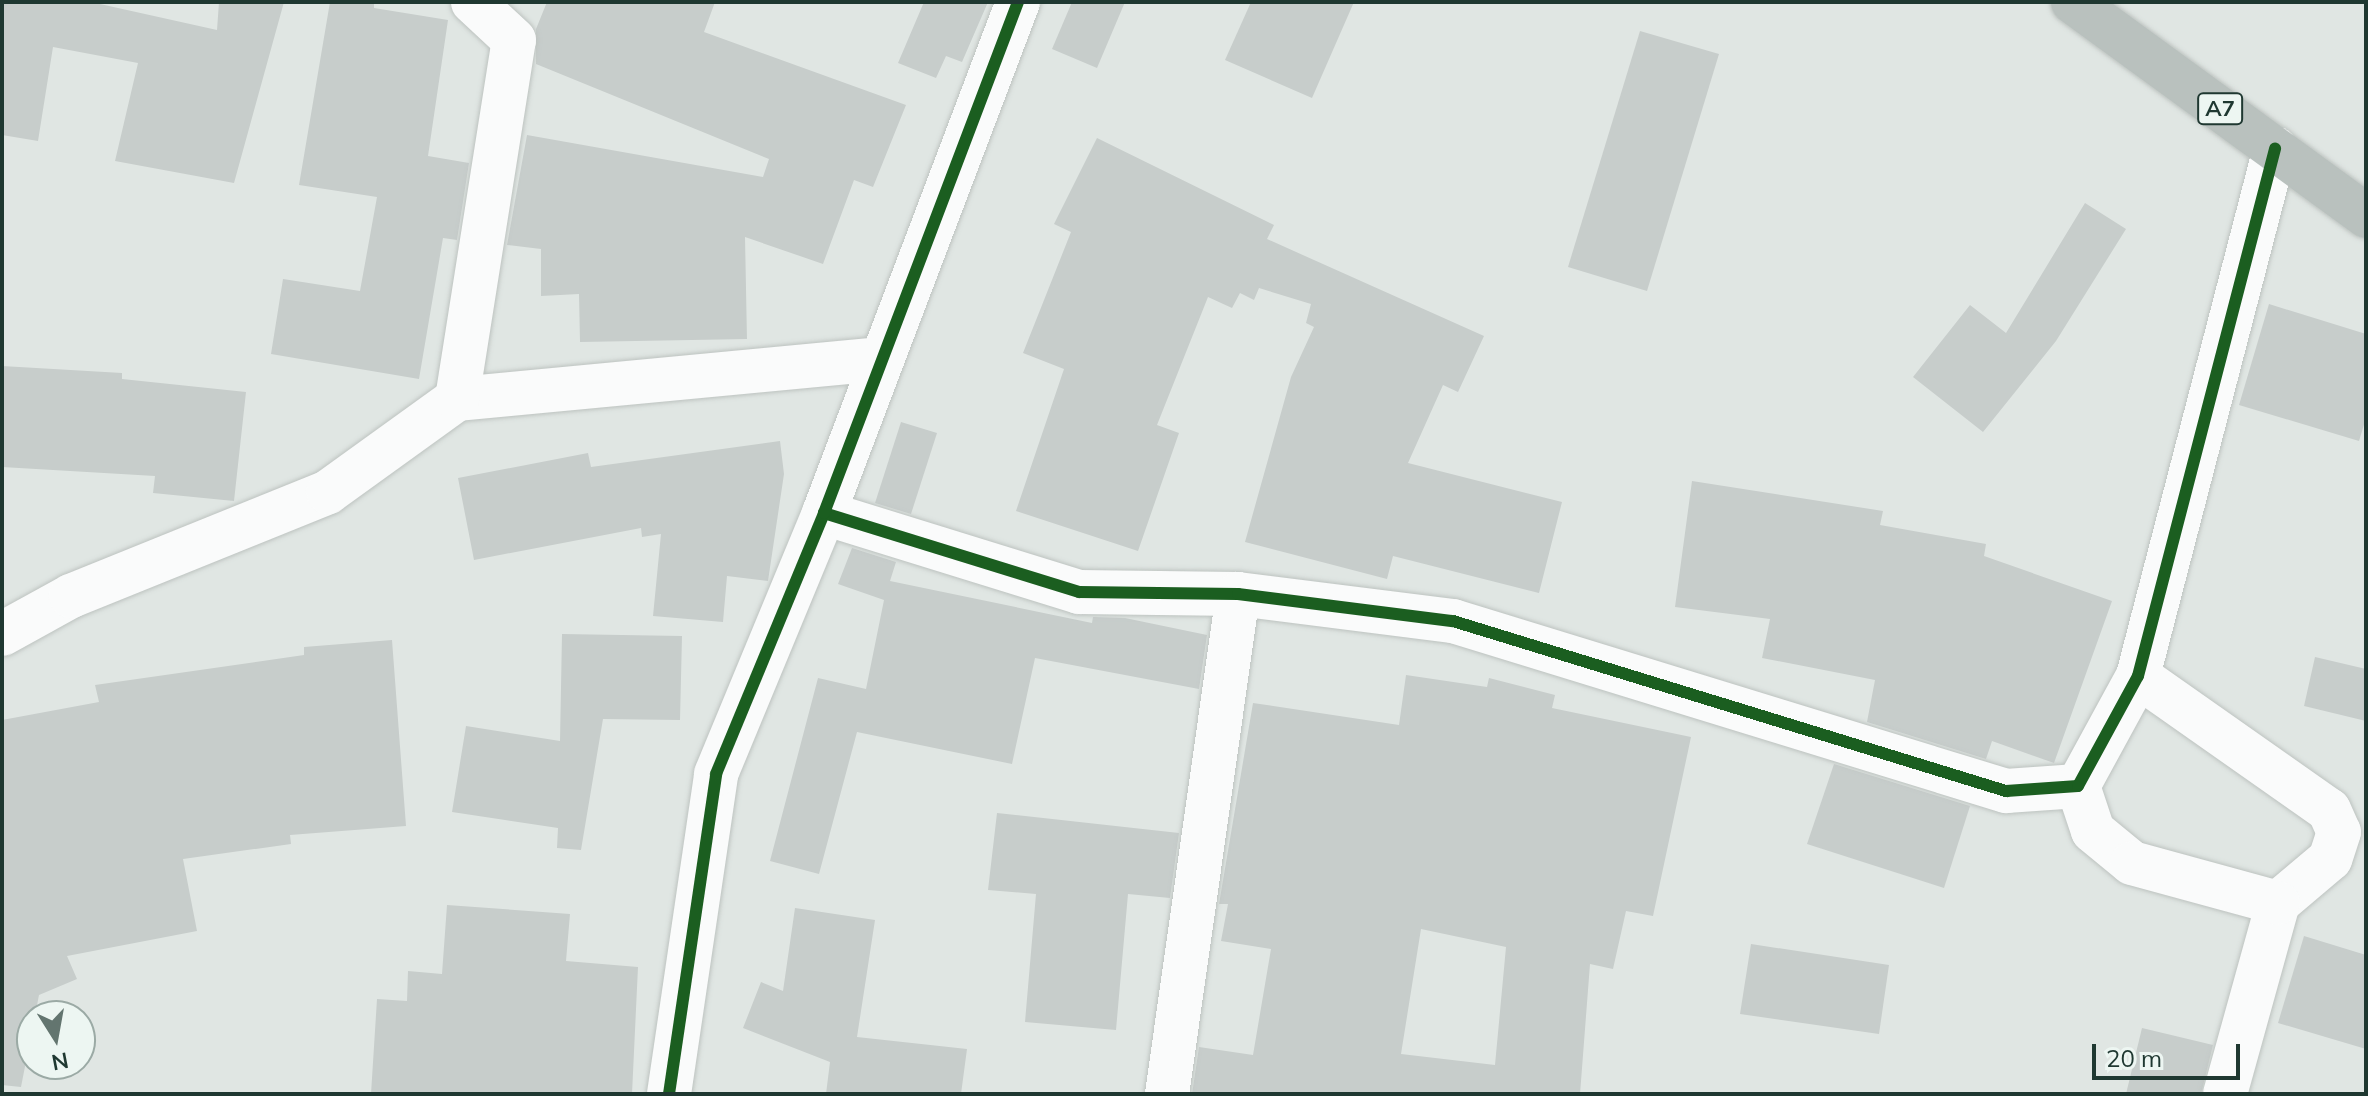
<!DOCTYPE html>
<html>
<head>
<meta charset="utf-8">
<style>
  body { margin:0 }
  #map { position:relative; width:2368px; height:1096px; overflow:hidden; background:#e0e6e3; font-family:Mulish,sans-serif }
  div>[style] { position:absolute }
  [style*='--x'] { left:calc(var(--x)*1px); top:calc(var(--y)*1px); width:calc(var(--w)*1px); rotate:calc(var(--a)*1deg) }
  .building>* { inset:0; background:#c7cdcb }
  .roads { filter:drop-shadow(0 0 2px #bdc3c0) drop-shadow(0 0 2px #bdc3c0) }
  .minor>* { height:44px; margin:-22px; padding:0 22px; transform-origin:22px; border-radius:22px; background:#fafbfb }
  .highway>* { height:44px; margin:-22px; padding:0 22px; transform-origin:22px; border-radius:22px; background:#b9c1be }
  .cycleway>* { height:12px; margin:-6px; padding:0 6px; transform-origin:6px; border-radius:6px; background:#1b5e20 }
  span { translate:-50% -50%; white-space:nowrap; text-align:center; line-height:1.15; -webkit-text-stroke:6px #edf6f2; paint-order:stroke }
  .shield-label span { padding:2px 6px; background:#edf6f2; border:2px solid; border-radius:6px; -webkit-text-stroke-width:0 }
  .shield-label { font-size:22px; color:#1f3831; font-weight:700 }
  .frame { position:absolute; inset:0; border:4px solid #1f3831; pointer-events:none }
  .north { position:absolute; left:16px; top:1000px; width:80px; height:80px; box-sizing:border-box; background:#edf6f2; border:2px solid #9baaa5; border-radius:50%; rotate:169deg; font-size:22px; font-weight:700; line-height:32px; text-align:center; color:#1f3831 }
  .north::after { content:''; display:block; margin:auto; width:28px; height:36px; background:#63756f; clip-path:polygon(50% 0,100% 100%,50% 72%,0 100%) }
  .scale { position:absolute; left:2092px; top:1044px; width:148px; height:36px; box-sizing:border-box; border:4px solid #1f3831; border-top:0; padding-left:10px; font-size:24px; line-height:28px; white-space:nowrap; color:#1f3831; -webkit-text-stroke:6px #edf6f2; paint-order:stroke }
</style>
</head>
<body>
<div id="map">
  <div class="building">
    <div style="clip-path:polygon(2px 2px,91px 2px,217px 30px,219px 2px,284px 2px,234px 183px,115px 161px,138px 63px,53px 47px,38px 141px,2px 135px)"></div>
    <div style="clip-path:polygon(330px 2px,374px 2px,374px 8px,448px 20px,428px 156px,469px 163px,457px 240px,443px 238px,419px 379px,271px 354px,283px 279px,360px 291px,377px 197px,299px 185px)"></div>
    <div style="clip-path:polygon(547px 2px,715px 2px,704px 32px,906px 105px,873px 187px,854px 180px,823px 264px,745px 237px,747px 339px,580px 342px,579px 294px,541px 296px,541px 249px,507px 245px,527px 135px,763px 177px,769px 159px,536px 64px,536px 29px)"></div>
    <div style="clip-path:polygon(924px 2px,988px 2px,962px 62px,946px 56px,936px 78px,898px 63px)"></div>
    <div style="clip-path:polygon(1072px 2px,1125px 2px,1097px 68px,1052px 49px)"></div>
    <div style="clip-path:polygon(1251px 2px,1354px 2px,1312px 98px,1225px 60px)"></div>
    <div style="clip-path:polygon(1640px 31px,1719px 54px,1647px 291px,1568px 267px)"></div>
    <div style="clip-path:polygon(1097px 138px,1274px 225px,1267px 239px,1484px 336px,1458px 392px,1443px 385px,1408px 463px,1562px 502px,1539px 593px,1393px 556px,1387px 579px,1245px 542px,1291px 377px,1314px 327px,1306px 323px,1311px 304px,1259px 288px,1254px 300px,1240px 293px,1232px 308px,1208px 297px,1157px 425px,1179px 433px,1138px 551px,1016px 511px,1064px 369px,1023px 353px,1071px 232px,1054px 224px)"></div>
    <div style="clip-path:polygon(2085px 203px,2126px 229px,2056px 341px,1983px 432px,1913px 377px,1970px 305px,2006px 333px)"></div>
    <div style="clip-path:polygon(2269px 304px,2366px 334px,2366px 418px,2359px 441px,2239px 405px)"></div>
    <div style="clip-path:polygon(2px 366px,122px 373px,122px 379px,246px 392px,234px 501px,153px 493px,155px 476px,2px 467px)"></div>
    <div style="clip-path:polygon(901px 422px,937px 433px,911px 514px,875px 503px)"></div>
    <div style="clip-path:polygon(780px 441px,784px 474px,768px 581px,727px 576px,723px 622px,653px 616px,661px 534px,642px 537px,641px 528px,474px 560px,458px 478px,588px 453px,591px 467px)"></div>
    <div style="clip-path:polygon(1692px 481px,1883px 511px,1880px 525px,1986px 544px,1984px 556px,2112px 601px,2054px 763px,1992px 741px,1986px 759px,1867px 722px,1875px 680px,1762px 658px,1770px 619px,1675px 607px)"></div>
    <div style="clip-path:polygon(852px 548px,896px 562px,890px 581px,1092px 623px,1093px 617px,1125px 618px,1207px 635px,1199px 689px,1035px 658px,1012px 764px,857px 732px,819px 874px,770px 861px,818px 678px,866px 689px,884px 600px,838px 584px)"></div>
    <div style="clip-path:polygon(562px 634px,682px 636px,680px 720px,603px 719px,581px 850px,557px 848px,558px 828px,452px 812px,466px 726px,560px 741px)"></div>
    <div style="clip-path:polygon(392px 640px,406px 826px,290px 835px,291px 844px,183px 859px,197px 931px,67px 956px,77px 979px,39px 995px,21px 1087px,2px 1085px,2px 720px,99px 702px,95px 685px,304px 655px,304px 647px)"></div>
    <div style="clip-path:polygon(2315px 657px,2366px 669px,2366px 721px,2304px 706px)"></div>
    <div style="clip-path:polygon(evenodd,1406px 675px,1487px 687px,1489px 678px,1555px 695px,1552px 708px,1691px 737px,1653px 916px,1626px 911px,1613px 969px,1590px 964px,1580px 1094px,1192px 1094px,1199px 1047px,1253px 1055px,1271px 949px,1221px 941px,1228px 904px,1219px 904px,1253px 703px,1399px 725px,1406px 675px,1421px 929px,1506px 947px,1495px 1065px,1401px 1054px,1421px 929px)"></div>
    <div style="clip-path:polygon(1834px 764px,1970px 806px,1944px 888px,1807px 844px)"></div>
    <div style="clip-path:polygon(997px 813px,1179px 833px,1170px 898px,1128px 894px,1116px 1030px,1025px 1022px,1036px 894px,988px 890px)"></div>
    <div style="clip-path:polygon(447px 905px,570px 914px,566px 961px,638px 967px,632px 1094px,371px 1094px,377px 999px,407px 1001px,408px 971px,442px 974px)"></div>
    <div style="clip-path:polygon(795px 908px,875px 920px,857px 1037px,967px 1049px,961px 1094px,826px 1094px,830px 1062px,743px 1028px,761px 982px,783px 991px)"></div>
    <div style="clip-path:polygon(2304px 936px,2366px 955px,2366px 1049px,2278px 1023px)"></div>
    <div style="clip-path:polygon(1751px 944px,1889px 965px,1879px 1034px,1740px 1014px)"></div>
    <div style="clip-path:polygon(2142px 1028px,2213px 1045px,2201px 1094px,2126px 1094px)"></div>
  </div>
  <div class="roads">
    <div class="minor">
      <div style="--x:457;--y:399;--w:426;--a:-5.4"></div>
      <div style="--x:824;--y:513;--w:267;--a:17.2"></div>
      <div style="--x:1079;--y:592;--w:159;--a:0.7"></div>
      <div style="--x:1238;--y:594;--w:217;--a:7.2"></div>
      <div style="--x:1453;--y:621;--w:579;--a:17.09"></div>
      <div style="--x:2006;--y:791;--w:72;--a:-4"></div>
      <div style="--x:2078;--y:786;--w:125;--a:-61.4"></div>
      <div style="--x:2138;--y:676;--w:545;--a:-75.43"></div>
      <div style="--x:2;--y:634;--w:79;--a:-28.8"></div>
      <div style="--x:71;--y:596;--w:277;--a:-22"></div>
      <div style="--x:328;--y:492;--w:159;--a:-35.8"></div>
      <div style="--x:457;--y:399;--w:363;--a:-81"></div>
      <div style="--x:514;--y:40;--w:56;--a:-137.2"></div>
      <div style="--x:2138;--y:676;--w:233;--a:35.1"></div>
      <div style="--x:2329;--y:810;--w:24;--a:66"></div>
      <div style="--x:2339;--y:832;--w:28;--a:108"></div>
      <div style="--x:2330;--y:859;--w:68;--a:139.8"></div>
      <div style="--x:2278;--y:903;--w:198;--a:105.5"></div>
      <div style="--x:2078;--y:786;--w:47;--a:71.6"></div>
      <div style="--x:2093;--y:831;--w:50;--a:39.4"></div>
      <div style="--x:2132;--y:863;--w:151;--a:15.3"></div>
      <div style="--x:669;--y:1094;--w:323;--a:-81.6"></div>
      <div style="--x:716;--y:774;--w:282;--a:-67.5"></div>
      <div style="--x:824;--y:513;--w:547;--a:-69.21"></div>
      <div style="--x:1167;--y:1094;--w:505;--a:-81.92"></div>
    </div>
    <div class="highway">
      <div style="--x:2073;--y:2;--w:363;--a:36.1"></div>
    </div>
  </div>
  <div class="cycleway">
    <div style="--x:824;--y:513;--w:267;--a:17.2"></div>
    <div style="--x:1079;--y:592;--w:159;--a:0.7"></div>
    <div style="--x:1238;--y:594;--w:217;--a:7.2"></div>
    <div style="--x:1453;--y:621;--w:579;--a:17.09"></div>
    <div style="--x:2006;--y:791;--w:72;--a:-4"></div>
    <div style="--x:2078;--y:786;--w:125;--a:-61.4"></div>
    <div style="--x:2138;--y:676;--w:545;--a:-75.43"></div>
    <div style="--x:669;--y:1094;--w:323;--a:-81.6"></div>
    <div style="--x:716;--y:774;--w:282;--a:-67.5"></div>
    <div style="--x:824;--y:513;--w:547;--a:-69.21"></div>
  </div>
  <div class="shield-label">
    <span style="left:2220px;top:109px">A7</span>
  </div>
  <div class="frame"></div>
  <div class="north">N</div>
  <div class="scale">20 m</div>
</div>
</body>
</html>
